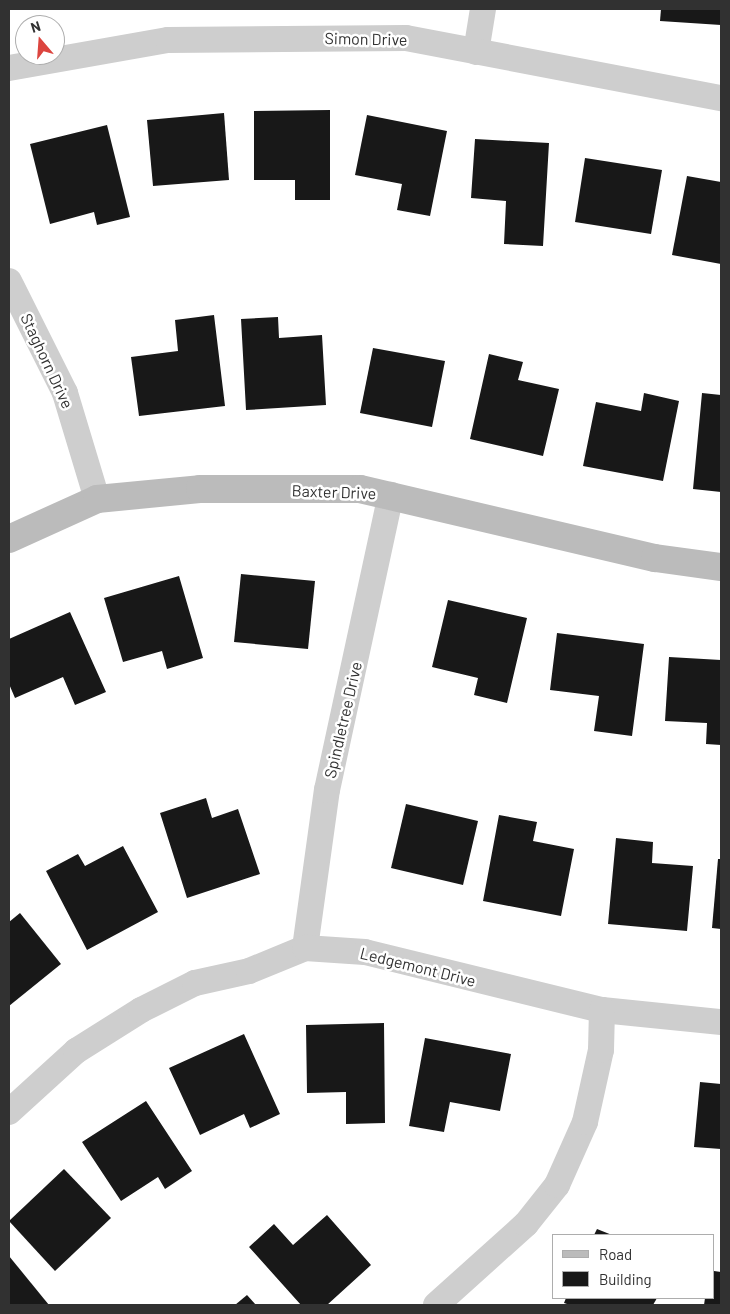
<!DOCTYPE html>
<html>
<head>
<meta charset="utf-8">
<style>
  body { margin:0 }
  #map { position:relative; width:730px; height:1314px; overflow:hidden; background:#fff; font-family:Barlow,sans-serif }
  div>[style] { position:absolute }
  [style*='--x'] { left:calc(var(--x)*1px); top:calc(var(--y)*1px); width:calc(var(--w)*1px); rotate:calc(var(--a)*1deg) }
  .building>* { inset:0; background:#181818 }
  .street>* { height:26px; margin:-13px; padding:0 13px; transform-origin:13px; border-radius:13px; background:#cecece }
  .secondary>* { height:28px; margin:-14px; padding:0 14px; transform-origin:14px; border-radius:14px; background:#bbb }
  span { translate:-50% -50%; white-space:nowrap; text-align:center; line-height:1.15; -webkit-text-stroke:5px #fff; paint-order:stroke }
  .street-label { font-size:16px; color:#313131 }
  .frame { position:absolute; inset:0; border:10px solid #313131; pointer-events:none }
  .legend { position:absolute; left:552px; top:1234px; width:162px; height:65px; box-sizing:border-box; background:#fff; border:1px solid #adadad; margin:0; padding:6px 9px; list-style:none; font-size:15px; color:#313131 }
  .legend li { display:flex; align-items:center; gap:10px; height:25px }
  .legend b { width:25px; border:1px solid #adadad }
  .north { position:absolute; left:15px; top:15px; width:50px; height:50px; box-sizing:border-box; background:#fff; border:1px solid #adadad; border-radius:50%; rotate:342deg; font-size:14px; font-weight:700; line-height:20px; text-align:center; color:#313131 }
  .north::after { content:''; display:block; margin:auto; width:18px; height:22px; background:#dc453f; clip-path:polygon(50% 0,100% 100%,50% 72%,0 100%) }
</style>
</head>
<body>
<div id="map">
  <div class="building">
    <div style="clip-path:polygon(661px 9px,721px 9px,721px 25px,660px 21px)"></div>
    <div style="clip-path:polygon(330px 110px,330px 200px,295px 200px,295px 180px,254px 180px,254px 111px)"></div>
    <div style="clip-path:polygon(224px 113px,229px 180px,153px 186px,147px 120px)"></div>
    <div style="clip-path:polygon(367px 115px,447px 131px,430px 216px,397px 210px,402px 184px,355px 175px)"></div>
    <div style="clip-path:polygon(107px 125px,130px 217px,97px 225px,94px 212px,50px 224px,30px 144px)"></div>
    <div style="clip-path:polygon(475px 139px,549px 143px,543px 246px,504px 244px,506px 201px,471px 198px)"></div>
    <div style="clip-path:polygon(585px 158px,662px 170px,651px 234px,575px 222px)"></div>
    <div style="clip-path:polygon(687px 176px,721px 182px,721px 264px,672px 255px)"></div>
    <div style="clip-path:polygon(214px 315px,225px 406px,139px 416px,131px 357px,178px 351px,175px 320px)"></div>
    <div style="clip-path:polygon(278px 317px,279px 338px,322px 335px,326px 405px,246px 410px,241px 319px)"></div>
    <div style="clip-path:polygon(373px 348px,445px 361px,432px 427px,360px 413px)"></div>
    <div style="clip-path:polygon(489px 354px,523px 362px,518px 380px,559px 389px,543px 456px,470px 439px)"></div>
    <div style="clip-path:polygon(644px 393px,679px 401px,663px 481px,583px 466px,596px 402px,641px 411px)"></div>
    <div style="clip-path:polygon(702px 393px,721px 395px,721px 492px,693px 489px)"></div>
    <div style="clip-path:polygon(241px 574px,315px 581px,308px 649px,234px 642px)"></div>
    <div style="clip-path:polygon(179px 576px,203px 658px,167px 669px,162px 651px,123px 662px,104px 598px)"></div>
    <div style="clip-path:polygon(448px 600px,527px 618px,507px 703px,474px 695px,478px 678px,432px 667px)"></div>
    <div style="clip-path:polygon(70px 612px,106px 692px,75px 705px,63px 677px,15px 698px,9px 684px,9px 639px)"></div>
    <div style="clip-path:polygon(557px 633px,644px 644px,632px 736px,594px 731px,599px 696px,550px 690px)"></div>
    <div style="clip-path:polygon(669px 657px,721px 660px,721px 745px,706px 744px,707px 723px,665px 721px)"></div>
    <div style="clip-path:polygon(206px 798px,212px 818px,238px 809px,260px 874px,187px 898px,160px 813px)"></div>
    <div style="clip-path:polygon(406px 804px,478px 821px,463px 885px,391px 868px)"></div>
    <div style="clip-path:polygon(499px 815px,537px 822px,533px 841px,574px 849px,561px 916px,483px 901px)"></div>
    <div style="clip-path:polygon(616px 838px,653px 842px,652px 863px,693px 866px,687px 931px,608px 924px)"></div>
    <div style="clip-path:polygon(123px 846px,158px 912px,87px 950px,46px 871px,78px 854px,85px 866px)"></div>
    <div style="clip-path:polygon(718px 859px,721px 859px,721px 929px,712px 928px)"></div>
    <div style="clip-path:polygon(20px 913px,61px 964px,9px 1006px,9px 922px)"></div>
    <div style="clip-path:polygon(384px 1023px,385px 1123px,346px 1124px,346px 1092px,307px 1093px,306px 1025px)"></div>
    <div style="clip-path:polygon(244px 1034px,280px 1114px,250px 1128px,244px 1114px,200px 1135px,169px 1068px)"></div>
    <div style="clip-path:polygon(425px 1038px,511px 1054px,500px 1111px,450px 1102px,444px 1132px,409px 1126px)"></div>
    <div style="clip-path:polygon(700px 1082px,721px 1084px,721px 1149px,694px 1147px)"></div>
    <div style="clip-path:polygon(146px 1101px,192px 1171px,165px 1189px,158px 1177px,121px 1201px,82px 1142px)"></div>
    <div style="clip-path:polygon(64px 1169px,111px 1218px,55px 1271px,9px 1221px)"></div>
    <div style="clip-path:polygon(327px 1215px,371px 1265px,327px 1305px,301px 1305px,249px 1247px,274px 1224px,293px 1245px)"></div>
    <div style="clip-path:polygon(597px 1229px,612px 1235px,594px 1235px)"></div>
    <div style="clip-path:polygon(9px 1256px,49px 1305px,9px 1305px)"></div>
    <div style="clip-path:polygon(714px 1271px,721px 1272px,721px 1305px,704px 1305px,705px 1298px,714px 1298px)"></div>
    <div style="clip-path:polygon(247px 1295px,256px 1305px,235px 1305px)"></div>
    <div style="clip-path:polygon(566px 1298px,657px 1298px,653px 1305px,570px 1305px,564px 1303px)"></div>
  </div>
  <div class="street">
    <div style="--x:476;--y:52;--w:44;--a:-80.8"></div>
    <div style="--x:9;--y:68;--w:161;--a:-10"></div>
    <div style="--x:168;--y:40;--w:238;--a:-0.5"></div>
    <div style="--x:406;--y:38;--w:321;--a:10.8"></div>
    <div style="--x:9;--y:281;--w:125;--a:63.4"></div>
    <div style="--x:65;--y:393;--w:111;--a:73.2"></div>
    <div style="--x:305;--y:948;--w:160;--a:-82.1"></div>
    <div style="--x:327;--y:790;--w:302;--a:-77.8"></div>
    <div style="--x:9;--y:1112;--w:91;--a:-42.3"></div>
    <div style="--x:76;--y:1051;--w:77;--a:-32.2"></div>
    <div style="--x:141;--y:1010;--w:60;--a:-26.6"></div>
    <div style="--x:195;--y:983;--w:55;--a:-12.5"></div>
    <div style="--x:249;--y:971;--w:61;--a:-22.3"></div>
    <div style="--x:305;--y:948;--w:60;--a:3.8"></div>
    <div style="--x:365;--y:952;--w:244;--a:13.8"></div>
    <div style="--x:602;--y:1010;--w:120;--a:5.8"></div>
    <div style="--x:436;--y:1305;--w:121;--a:-42"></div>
    <div style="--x:526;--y:1224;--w:50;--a:-51.5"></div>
    <div style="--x:557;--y:1185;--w:69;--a:-66"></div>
    <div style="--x:585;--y:1122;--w:74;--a:-77.5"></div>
    <div style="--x:601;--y:1050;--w:40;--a:-88.6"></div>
  </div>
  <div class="secondary">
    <div style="--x:9;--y:539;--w:97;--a:-24.4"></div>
    <div style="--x:97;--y:499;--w:103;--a:-5.5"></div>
    <div style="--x:200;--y:489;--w:160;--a:0"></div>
    <div style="--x:360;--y:489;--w:303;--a:13.2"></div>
    <div style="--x:655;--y:558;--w:67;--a:7.8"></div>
  </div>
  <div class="street-label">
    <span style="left:366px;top:39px;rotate:1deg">Simon Drive</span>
    <span style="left:47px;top:361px;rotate:65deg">Staghorn Drive</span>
    <span style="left:334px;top:492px;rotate:2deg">Baxter Drive</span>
    <span style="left:343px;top:720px;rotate:-77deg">Spindletree Drive</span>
    <span style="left:418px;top:967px;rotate:14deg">Ledgemont Drive</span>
  </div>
  <div class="frame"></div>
  <ul class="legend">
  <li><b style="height:6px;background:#bbb"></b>Road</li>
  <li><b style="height:14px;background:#181818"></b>Building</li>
  </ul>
  <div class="north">N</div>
</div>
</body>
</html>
